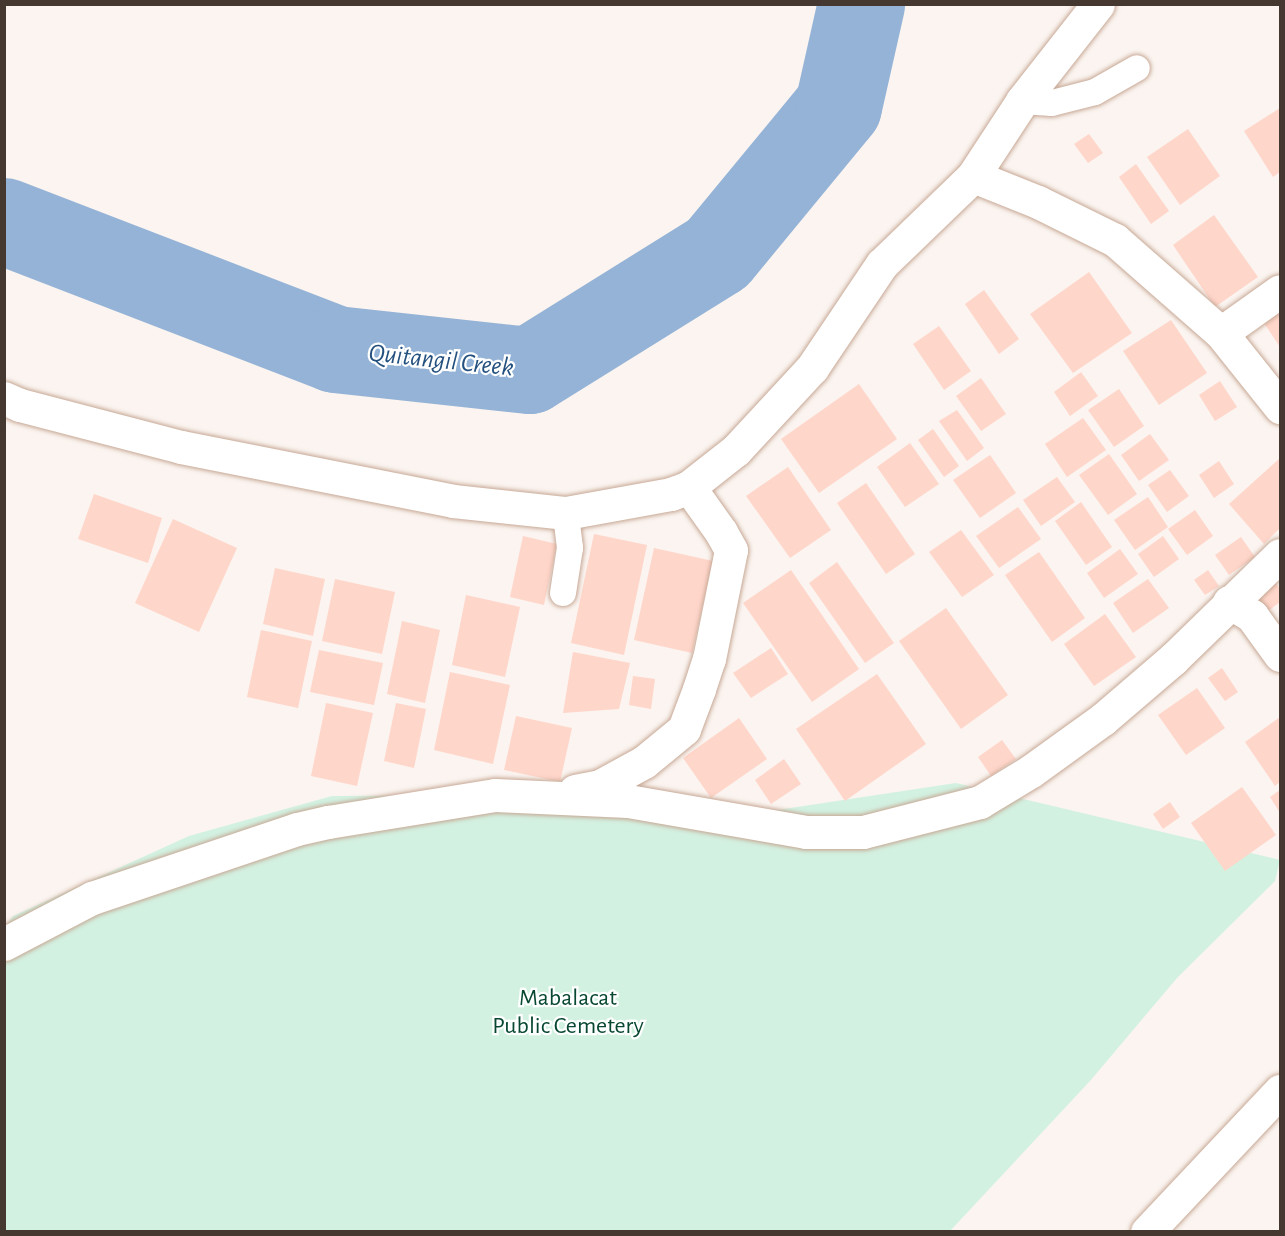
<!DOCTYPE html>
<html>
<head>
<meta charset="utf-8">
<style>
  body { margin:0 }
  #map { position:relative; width:1285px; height:1236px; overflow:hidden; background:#fbf4f0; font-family:"Alegreya Sans",sans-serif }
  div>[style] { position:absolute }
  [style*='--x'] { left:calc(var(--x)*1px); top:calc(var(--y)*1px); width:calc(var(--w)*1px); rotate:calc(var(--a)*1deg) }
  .green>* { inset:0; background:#d3f1e1 }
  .river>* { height:87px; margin:-43.5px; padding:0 43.5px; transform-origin:43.5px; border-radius:43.5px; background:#94b3d6 }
  .building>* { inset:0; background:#ffd6ca }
  .roads { filter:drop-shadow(0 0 2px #c7a895) drop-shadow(0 0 2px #c7a895) }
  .service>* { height:26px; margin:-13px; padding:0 13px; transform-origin:13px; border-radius:13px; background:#fff }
  .minor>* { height:33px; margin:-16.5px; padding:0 16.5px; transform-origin:16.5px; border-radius:16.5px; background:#fff }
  span { translate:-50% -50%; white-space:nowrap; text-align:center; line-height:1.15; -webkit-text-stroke:4.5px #fff; paint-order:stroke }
  .park-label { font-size:24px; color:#084831 }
  .water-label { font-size:26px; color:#23507e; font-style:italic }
  .frame { position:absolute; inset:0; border:6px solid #453830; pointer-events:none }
</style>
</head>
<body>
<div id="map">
  <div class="green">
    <div style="clip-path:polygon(956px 783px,1280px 860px,1275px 881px,1177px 978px,1090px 1081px,950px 1231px,5px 1232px,5px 927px,13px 916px,189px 836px,332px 796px,509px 795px,685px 824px)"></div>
  </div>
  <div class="river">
    <div style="--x:4;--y:221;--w:355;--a:21.1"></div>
    <div style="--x:335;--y:349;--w:195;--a:6.2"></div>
    <div style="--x:529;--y:370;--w:221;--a:-31.9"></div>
    <div style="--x:717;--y:253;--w:190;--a:-50.5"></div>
    <div style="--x:838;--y:106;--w:105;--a:-77.3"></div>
  </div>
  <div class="building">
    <div style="clip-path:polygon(1280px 108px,1280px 172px,1273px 177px,1244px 131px)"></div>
    <div style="clip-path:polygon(1188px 129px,1220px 176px,1180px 205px,1147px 157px)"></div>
    <div style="clip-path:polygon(1089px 134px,1103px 153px,1088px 163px,1074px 144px)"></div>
    <div style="clip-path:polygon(1136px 164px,1169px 211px,1151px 224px,1119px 177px)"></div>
    <div style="clip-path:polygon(1214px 215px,1258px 277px,1215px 307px,1173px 245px)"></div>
    <div style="clip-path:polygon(1089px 272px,1132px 333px,1073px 373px,1030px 314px)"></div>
    <div style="clip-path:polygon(984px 290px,1019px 339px,999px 354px,965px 304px)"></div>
    <div style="clip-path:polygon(1280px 303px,1280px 347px,1260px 317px)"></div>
    <div style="clip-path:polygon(1171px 320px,1207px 373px,1159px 405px,1123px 351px)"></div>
    <div style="clip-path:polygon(939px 326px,971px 371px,944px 390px,913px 344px)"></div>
    <div style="clip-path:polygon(1081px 372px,1098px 396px,1070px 416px,1054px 392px)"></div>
    <div style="clip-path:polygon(981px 378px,1006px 414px,981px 431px,956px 396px)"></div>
    <div style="clip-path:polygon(1220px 381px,1237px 407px,1215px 421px,1199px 395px)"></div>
    <div style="clip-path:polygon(859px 384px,897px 439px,819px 493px,781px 439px)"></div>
    <div style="clip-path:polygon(1119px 389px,1144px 426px,1114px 447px,1088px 410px)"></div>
    <div style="clip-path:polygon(957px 410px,984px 448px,967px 461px,939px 421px)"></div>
    <div style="clip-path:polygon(1083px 418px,1106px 450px,1067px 477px,1045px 444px)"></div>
    <div style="clip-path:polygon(933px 429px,959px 466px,944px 477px,918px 440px)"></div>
    <div style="clip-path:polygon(1150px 434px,1169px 460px,1139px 481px,1121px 455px)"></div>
    <div style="clip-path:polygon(910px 443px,939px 484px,905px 507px,877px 467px)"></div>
    <div style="clip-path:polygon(1109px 454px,1137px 494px,1108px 515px,1079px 475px)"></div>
    <div style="clip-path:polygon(990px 455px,1016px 493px,980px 518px,953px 480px)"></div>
    <div style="clip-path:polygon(1279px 459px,1280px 528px,1264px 544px,1229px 504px)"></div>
    <div style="clip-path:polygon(1219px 461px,1234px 484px,1214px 498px,1199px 475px)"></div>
    <div style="clip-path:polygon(788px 467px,831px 530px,790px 558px,746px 496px)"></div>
    <div style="clip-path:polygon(1170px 470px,1189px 496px,1167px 512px,1148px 485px)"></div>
    <div style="clip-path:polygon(1057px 477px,1075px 502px,1041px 526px,1023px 500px)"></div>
    <div style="clip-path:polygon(866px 483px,915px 554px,886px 574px,837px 503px)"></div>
    <div style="clip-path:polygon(94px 494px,162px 518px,148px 563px,78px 539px)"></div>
    <div style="clip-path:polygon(1148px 497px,1168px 527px,1135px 550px,1114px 520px)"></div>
    <div style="clip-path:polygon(1081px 502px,1112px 547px,1086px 565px,1055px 521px)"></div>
    <div style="clip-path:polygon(1018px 507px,1041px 539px,999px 568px,976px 536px)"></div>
    <div style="clip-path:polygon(1195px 510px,1213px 536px,1187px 555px,1168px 529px)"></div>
    <div style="clip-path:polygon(173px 519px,237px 548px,199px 632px,135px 603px)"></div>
    <div style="clip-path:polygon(961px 530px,994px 575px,962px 597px,929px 552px)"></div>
    <div style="clip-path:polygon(594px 534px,647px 545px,624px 655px,571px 643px)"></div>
    <div style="clip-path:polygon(523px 536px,557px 544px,544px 605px,510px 597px)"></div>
    <div style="clip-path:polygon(1163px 536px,1179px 559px,1154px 577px,1138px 554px)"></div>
    <div style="clip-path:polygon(1241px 537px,1255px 557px,1229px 575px,1215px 555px)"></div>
    <div style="clip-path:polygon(654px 548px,713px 561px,692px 653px,634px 640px)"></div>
    <div style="clip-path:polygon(1120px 549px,1138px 574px,1104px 598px,1087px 573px)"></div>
    <div style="clip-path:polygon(1039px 552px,1085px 618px,1052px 642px,1005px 575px)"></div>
    <div style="clip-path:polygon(837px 562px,894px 643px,865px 663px,809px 583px)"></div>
    <div style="clip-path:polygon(275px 568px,325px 579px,313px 636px,263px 624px)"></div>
    <div style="clip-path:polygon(791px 570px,859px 669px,812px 702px,743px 603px)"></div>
    <div style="clip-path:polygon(1208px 570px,1219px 586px,1205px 595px,1194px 580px)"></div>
    <div style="clip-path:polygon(1273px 578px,1280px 589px,1280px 602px,1260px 617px,1246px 597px)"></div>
    <div style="clip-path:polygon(335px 579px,395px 592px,382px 654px,322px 641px)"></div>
    <div style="clip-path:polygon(1148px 579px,1169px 608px,1133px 633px,1113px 603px)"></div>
    <div style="clip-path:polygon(466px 595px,520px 607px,505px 677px,452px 665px)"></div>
    <div style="clip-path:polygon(946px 608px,1008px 695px,961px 729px,899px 641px)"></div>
    <div style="clip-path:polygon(1105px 614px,1136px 657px,1094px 686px,1064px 644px)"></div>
    <div style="clip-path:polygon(402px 621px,440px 630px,425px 703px,387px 694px)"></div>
    <div style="clip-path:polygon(261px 630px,312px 641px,298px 708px,247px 697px)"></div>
    <div style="clip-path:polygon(771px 648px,788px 674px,751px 698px,733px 673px)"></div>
    <div style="clip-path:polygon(319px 650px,383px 663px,374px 705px,310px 692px)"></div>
    <div style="clip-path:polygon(573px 652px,630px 663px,619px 709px,563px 713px)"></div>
    <div style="clip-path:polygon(1222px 668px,1238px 692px,1225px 701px,1208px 678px)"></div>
    <div style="clip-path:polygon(450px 672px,510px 685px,493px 764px,434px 750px)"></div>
    <div style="clip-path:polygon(877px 674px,926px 744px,845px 801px,796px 729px)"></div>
    <div style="clip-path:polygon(633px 676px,655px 679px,651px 709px,629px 705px)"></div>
    <div style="clip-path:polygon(1197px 688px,1225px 728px,1186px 755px,1158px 715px)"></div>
    <div style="clip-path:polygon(326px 703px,373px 713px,357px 786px,311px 776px)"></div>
    <div style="clip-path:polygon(396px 703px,426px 709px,414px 768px,384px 761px)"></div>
    <div style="clip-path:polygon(516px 716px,572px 728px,560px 782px,504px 770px)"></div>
    <div style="clip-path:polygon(1280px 717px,1280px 782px,1275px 786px,1245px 742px)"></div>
    <div style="clip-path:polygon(739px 718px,767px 759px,711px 798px,683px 758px)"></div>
    <div style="clip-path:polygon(1002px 740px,1016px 759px,991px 776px,978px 757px)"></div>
    <div style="clip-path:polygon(784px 759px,801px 784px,771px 804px,755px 780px)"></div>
    <div style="clip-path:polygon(1242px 787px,1276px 835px,1225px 871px,1191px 823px)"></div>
    <div style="clip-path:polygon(1280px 790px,1280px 813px,1270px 797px)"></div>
    <div style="clip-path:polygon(1170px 802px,1180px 817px,1163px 829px,1153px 814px)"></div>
  </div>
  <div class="roads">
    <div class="service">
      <div style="--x:1022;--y:101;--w:30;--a:4"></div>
      <div style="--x:1052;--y:103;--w:44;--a:-14.3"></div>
      <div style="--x:1095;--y:92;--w:48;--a:-29.7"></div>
      <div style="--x:563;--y:593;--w:46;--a:-81.2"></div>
      <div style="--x:570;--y:548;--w:35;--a:-97"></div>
    </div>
    <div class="minor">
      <div style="--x:973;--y:176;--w:70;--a:21.8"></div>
      <div style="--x:1038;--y:202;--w:86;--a:26.3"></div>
      <div style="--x:1115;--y:240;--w:141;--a:41.3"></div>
      <div style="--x:1221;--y:333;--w:95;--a:51.4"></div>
      <div style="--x:1221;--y:333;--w:72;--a:-35.4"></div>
      <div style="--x:4;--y:398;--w:17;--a:24"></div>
      <div style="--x:20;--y:405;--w:166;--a:14.6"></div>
      <div style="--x:181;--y:447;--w:277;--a:11.2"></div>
      <div style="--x:453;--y:501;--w:114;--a:6.1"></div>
      <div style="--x:566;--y:513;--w:107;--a:-10.3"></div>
      <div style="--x:671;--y:494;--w:19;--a:-21"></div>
      <div style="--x:689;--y:487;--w:60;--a:-38.2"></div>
      <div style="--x:736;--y:450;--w:112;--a:-47.2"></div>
      <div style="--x:812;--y:368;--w:125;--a:-56.1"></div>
      <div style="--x:882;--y:264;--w:127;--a:-44"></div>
      <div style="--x:973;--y:176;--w:90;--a:-56.8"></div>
      <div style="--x:1022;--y:101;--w:123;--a:-51.9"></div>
      <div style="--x:1229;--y:602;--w:27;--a:31"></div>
      <div style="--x:1252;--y:616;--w:48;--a:54.3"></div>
      <div style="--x:575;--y:791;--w:25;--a:-11"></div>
      <div style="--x:600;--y:786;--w:50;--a:-28.6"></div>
      <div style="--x:644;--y:762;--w:52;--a:-39.5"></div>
      <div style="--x:684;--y:729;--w:43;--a:-69.4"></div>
      <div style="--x:699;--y:689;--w:32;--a:-72"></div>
      <div style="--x:709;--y:659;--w:111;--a:-78.6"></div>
      <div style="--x:731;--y:550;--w:21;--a:-119"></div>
      <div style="--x:721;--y:532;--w:55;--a:-125.4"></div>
      <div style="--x:4;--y:944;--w:99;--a:-27.6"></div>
      <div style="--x:92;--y:898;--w:216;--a:-18.6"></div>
      <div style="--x:297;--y:829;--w:32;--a:-13"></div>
      <div style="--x:328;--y:822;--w:169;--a:-9.2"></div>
      <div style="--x:495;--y:795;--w:133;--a:2.6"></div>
      <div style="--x:628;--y:801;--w:181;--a:9.9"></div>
      <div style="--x:806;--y:832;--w:57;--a:0"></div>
      <div style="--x:863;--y:832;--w:121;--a:-14.4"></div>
      <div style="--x:980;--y:802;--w:60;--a:-31.3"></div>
      <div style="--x:1031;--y:771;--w:89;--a:-35.8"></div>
      <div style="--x:1103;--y:719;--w:92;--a:-40.6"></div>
      <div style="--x:1173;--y:659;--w:149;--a:-44.2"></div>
      <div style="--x:1147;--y:1232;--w:194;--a:-46.7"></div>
    </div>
  </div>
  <div class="park-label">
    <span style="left:568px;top:1013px">Mabalacat<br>Public Cemetery</span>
  </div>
  <div class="water-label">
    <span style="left:441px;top:361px;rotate:6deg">Quitangil Creek</span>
  </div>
  <div class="frame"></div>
</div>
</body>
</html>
